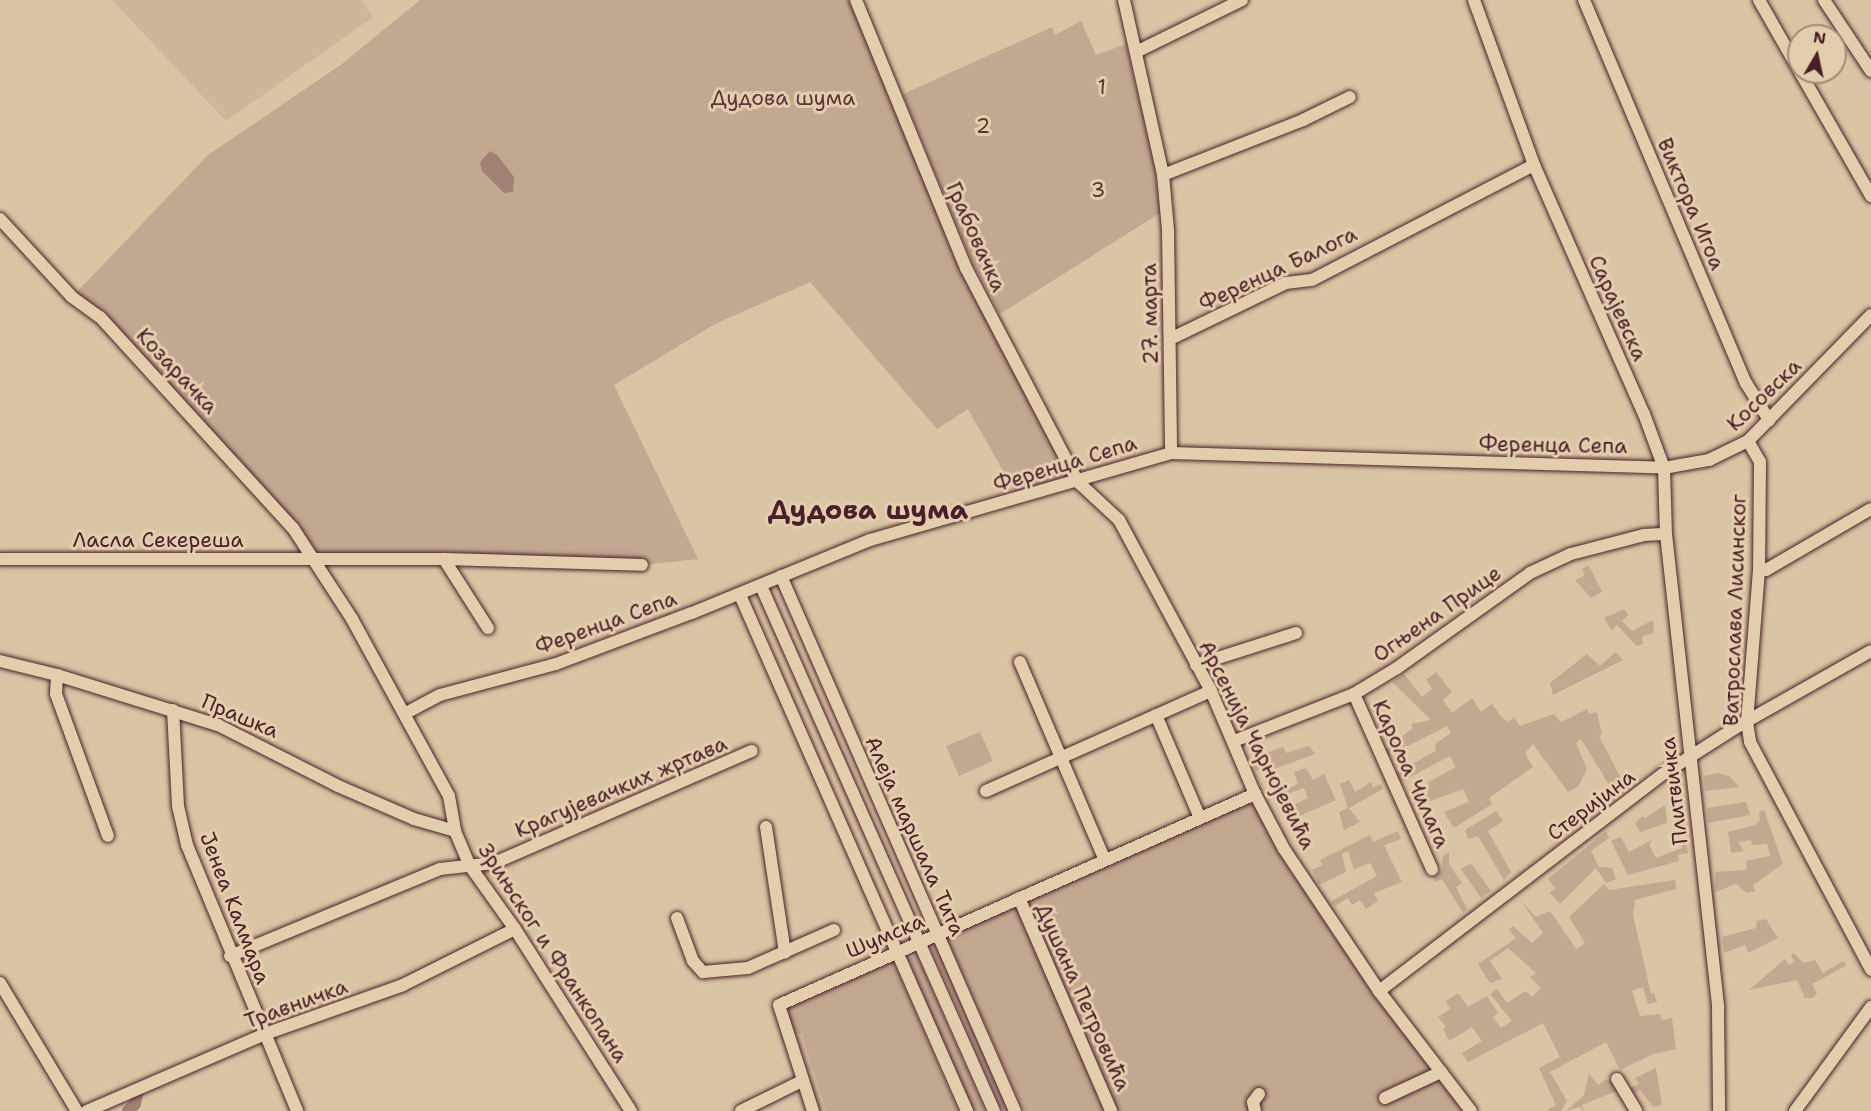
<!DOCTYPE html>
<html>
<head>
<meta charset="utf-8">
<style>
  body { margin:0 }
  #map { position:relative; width:1871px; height:1111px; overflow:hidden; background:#d9c4a4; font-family:"Shantell Sans",sans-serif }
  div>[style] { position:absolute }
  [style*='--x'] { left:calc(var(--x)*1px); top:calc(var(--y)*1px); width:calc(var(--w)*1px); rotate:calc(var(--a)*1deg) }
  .built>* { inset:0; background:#cdb69a }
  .green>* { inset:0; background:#c1a890 }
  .water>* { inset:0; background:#a08274 }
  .canal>* { height:12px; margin:-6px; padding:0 6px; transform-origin:6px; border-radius:6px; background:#a08274 }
  .roads { filter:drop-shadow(0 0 2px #4a1f2b) drop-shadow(0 0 2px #4a1f2b) }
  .minor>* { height:12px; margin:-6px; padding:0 6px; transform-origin:6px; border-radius:6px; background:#e2ceac }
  span { translate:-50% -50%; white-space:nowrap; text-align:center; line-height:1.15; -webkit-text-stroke:6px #e2ceac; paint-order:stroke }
  .park-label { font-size:21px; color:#5c343a }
  .street-label { font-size:21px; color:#4a1f2b }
  .district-label { font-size:27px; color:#4a1f2b; font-weight:700 }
  .north { position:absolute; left:1787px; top:24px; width:60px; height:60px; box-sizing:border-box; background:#e2ceac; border:2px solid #a58878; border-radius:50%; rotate:9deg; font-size:16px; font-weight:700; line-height:24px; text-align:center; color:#4a1f2b }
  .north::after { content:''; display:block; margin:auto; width:21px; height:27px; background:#4a1f2b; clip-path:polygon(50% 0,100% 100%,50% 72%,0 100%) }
</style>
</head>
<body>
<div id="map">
  <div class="built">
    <div style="clip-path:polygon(112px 0,361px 0,373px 17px,226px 121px)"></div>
    <div style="clip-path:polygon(793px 1034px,802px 1034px,826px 1111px,817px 1111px)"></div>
  </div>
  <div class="green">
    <div style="clip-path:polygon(420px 0,850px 0,960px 269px,1071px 478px,1019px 499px,968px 409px,937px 429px,810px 282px,715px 324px,614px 385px,698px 559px,642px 565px,316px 559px,207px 431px,72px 297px,208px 155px,342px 64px)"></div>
    <div style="clip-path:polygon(1081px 21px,1096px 55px,1126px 44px,1155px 170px,1160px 213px,1000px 314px,972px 262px,903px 94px,1052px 27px,1055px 35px)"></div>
    <div style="clip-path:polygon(1589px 566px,1602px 592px,1591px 598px,1575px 580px,1584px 576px,1583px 568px)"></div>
    <div style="clip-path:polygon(1624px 609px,1628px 615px,1622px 621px,1632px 631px,1653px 620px,1654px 633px,1642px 636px,1643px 644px,1637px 646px,1617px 625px,1612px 631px,1604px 618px)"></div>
    <div style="clip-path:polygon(1615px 652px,1623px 660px,1553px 695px,1550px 683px,1587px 654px,1600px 666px)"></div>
    <div style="clip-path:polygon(1436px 672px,1452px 692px,1443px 700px,1452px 713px,1472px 698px,1481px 712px,1492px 704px,1502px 718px,1508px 722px,1514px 717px,1520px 726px,1554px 714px,1561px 722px,1587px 709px,1589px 714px,1597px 712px,1602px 734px,1599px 736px,1624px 784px,1613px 791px,1581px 739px,1576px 743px,1587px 769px,1578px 787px,1568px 792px,1533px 744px,1525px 753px,1533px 767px,1489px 798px,1492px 804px,1454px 828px,1444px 812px,1469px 802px,1463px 789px,1417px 806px,1414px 800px,1428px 793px,1425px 784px,1456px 767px,1450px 756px,1401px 782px,1394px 774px,1436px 751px,1435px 744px,1451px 733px,1447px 726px,1386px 757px,1383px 751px,1413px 728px,1411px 724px,1431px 720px,1392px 682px,1404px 674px,1422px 697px,1432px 689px,1426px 680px)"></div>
    <div style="clip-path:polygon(980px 732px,993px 761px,959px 776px,946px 746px)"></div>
    <div style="clip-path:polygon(1309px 746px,1315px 754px,1274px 769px,1272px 765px,1256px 771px,1251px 758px,1283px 747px,1286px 753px)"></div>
    <div style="clip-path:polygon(1306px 768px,1313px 780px,1324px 774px,1336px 800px,1290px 820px,1288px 815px,1295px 812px,1293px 805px,1308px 798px,1304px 788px,1274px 799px,1272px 796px,1298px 784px,1294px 772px)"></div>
    <div style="clip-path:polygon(1718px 773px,1729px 776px,1739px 787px,1705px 791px,1704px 776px)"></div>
    <div style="clip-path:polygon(1349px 780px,1355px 792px,1371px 782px,1373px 787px,1381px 784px,1383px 789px,1349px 808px,1360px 822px,1344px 830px,1339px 812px,1348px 808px,1340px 784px)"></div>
    <div style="clip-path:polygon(1254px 798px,1466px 1111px,1024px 1111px,949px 943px,943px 942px,941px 937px)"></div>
    <div style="clip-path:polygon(1746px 802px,1750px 815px,1708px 823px,1707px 808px)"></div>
    <div style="clip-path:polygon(1665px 805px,1667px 823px,1640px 832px,1635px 823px,1642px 816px,1645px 818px)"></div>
    <div style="clip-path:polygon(1764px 810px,1783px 864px,1753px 885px,1755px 891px,1747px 893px,1736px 884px,1715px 892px,1715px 872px,1747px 870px,1746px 861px,1770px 856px,1767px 844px,1752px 845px,1751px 840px,1738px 842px,1744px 851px,1731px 853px,1728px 832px,1755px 825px,1760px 819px,1759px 812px)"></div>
    <div style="clip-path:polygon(1496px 811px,1503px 821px,1488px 831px,1511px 872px,1504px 880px,1478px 836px,1468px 839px,1465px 830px)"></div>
    <div style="clip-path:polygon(1398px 831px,1401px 839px,1384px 845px,1402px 882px,1374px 893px,1378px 901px,1366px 909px,1360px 900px,1352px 905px,1348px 898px,1335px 906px,1330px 902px,1377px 876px,1370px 863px,1354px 869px,1348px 851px,1342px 854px,1346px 872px,1319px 885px,1312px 870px,1322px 865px,1320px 860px,1370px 835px,1373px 842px)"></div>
    <div style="clip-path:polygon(1606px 831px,1609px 838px,1591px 851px,1599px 867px,1612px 868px,1616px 879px,1606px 883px,1596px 868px,1560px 904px,1550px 893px,1555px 888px,1548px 879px)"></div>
    <div style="clip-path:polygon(1621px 837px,1629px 852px,1652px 840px,1649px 845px,1656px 858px,1682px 848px,1680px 842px,1686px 840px,1688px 853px,1678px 855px,1679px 861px,1628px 875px,1611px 841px)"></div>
    <div style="clip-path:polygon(1449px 852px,1449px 864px,1462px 883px,1456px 887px,1467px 909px,1463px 913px,1442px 879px,1436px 882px,1432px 876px,1442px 870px,1443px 856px)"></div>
    <div style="clip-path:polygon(1471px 863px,1491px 891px,1481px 898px,1461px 869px)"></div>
    <div style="clip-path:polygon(1675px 880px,1676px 889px,1635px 900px,1633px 915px,1651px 994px,1654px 993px,1657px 1002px,1648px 1004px,1643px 987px,1632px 991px,1640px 1016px,1660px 1014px,1662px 1020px,1672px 1018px,1676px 1049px,1653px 1054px,1620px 1070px,1606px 1042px,1550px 1072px,1567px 1101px,1561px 1111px,1546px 1111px,1556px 1105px,1539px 1068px,1560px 1057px,1543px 1023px,1468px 1062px,1462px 1053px,1482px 1041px,1472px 1027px,1449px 1041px,1443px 1029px,1446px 1027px,1438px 1017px,1450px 1009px,1446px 1001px,1458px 993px,1468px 1007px,1487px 996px,1498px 1013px,1493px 1017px,1501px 1028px,1512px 1021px,1490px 994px,1497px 989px,1507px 1003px,1525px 991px,1532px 997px,1541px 988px,1530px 977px,1536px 973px,1508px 948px,1490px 961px,1502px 979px,1490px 983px,1478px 964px,1516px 938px,1509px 929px,1513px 926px,1532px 943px,1543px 933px,1522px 902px,1536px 917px,1550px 911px,1576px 949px,1585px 943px,1569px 917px,1604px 884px,1609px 890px)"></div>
    <div style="clip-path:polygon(1766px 919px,1778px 938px,1748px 953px,1746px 945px,1724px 953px,1722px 937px,1756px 928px,1757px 921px)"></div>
    <div style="clip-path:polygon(939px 945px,1012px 1111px,1002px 1111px,931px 949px)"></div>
    <div style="clip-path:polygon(1794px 953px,1803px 963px,1815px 960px,1823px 973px,1843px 961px,1847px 965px,1812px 984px,1817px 993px,1813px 998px,1805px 998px,1797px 980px,1749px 990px,1785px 959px,1789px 965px,1794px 962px,1791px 955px)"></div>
    <div style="clip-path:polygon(897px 954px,902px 962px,896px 967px,958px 1111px,826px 1111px,802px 1034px,793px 1034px,783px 1006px)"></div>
    <div style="clip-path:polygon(917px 955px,985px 1111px,972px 1111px,907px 959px)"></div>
    <div style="clip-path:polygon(1656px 1068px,1662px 1105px,1653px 1107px,1640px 1090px,1631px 1096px,1628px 1089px,1639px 1084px,1635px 1078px)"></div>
    <div style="clip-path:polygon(1589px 1074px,1598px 1085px,1605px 1080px,1613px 1081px,1619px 1090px,1582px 1105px,1584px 1111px,1580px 1107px,1566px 1111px,1584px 1095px)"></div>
  </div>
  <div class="water">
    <div style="clip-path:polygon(490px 151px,497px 155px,514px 177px,513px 192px,504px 193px,482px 171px,480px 162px)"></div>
  </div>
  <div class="canal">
    <div style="--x:128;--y:1111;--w:10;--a:-45"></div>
    <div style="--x:135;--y:1104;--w:15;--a:-79"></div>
  </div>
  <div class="roads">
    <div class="minor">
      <div style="--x:856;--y:0;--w:290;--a:67.7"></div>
      <div style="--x:966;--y:268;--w:242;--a:62.4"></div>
      <div style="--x:1078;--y:482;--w:56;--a:42.8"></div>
      <div style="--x:1119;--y:520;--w:194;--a:61.7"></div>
      <div style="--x:1211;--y:691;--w:112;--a:66.9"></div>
      <div style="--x:1255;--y:794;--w:62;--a:62.2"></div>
      <div style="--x:1284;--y:849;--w:171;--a:56.2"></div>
      <div style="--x:1379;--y:991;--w:151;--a:52.5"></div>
      <div style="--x:1124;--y:0;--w:179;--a:77.4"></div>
      <div style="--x:1163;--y:175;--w:55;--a:84.8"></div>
      <div style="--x:1168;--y:230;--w:223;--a:89.2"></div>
      <div style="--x:1474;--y:0;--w:176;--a:70"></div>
      <div style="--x:1534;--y:165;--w:272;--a:66.2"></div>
      <div style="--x:1644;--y:414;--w:58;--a:69.7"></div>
      <div style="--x:1664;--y:468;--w:66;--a:88.3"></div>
      <div style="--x:1666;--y:534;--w:477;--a:83.7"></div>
      <div style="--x:1718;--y:1008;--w:103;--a:89.4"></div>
      <div style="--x:1584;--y:0;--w:416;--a:67.1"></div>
      <div style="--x:1746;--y:383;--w:44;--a:58.1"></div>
      <div style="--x:1759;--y:0;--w:81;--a:60.3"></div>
      <div style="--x:1824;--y:0;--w:85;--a:56.5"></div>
      <div style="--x:1136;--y:52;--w:118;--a:-26.1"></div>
      <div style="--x:1800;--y:72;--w:143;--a:60.2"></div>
      <div style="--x:1163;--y:175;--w:150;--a:-21.4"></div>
      <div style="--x:1303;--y:120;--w:52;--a:-26.1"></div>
      <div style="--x:0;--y:219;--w:106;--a:47.3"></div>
      <div style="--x:72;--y:297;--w:34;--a:36"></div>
      <div style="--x:100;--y:317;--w:286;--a:47.6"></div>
      <div style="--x:293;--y:528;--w:108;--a:57"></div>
      <div style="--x:352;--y:619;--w:202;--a:61.3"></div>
      <div style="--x:449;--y:796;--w:36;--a:80"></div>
      <div style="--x:455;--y:831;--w:38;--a:67"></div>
      <div style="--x:470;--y:866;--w:77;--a:54.5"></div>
      <div style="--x:515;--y:929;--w:216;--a:57.5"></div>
      <div style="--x:1170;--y:339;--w:129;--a:-25.8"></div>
      <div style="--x:1286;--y:283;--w:26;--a:-7"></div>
      <div style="--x:1312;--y:280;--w:250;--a:-27.4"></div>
      <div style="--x:1748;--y:441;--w:24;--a:60"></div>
      <div style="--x:1760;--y:462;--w:108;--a:90.5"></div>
      <div style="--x:1759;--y:570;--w:152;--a:94.5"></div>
      <div style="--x:1747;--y:722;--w:20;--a:81"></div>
      <div style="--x:1750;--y:742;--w:258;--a:62"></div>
      <div style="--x:0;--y:559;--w:444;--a:0"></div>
      <div style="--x:444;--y:559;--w:198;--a:1.7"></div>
      <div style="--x:444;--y:559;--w:82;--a:57.5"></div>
      <div style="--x:1759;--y:570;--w:7;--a:0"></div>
      <div style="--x:1766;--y:570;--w:121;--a:-30.2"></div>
      <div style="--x:781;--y:576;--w:584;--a:66.38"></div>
      <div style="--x:761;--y:586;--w:574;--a:66.07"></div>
      <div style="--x:740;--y:595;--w:564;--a:66.25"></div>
      <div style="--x:0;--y:661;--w:59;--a:13.8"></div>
      <div style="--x:57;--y:675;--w:169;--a:17.3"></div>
      <div style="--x:218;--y:725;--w:135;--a:26.9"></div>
      <div style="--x:338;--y:786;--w:83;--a:23.5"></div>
      <div style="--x:414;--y:819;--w:43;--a:16.3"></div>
      <div style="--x:1020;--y:662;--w:215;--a:66.8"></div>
      <div style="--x:1196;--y:665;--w:105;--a:-17.7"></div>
      <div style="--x:57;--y:675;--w:19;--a:93"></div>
      <div style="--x:56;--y:694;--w:151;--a:69.9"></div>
      <div style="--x:1354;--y:694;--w:192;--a:66"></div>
      <div style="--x:173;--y:710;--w:96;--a:87"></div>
      <div style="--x:178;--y:806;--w:40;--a:77"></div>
      <div style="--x:187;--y:845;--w:288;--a:67.5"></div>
      <div style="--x:406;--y:713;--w:38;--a:-28"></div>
      <div style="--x:440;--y:695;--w:120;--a:-15"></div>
      <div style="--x:556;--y:664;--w:145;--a:-20.6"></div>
      <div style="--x:692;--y:613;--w:192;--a:-22.3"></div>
      <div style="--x:870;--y:540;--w:313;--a:-16.1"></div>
      <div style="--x:1171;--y:453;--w:493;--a:1.7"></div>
      <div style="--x:1664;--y:468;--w:46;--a:-10.1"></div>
      <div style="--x:1709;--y:460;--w:43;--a:-26"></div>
      <div style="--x:1748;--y:441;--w:176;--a:-45.7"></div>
      <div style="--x:1156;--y:715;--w:112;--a:66.9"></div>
      <div style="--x:1234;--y:741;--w:129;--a:-21.4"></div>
      <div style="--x:1354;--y:694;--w:50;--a:-31.2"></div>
      <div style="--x:1397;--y:668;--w:163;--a:-35.5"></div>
      <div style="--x:1530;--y:573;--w:45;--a:-24.9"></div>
      <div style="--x:1571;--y:554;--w:75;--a:-14.6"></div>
      <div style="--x:1644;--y:535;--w:22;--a:-3"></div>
      <div style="--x:986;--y:791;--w:246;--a:-24"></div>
      <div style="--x:766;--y:827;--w:127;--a:81.4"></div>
      <div style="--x:1019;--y:898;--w:232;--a:66.6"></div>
      <div style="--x:677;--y:918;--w:46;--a:69.6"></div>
      <div style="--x:693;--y:961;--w:15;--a:48"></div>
      <div style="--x:703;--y:972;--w:45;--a:-5.1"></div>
      <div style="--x:748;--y:968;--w:94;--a:-23.8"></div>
      <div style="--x:230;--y:956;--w:227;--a:-22.5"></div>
      <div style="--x:440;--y:869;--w:54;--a:-6.3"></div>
      <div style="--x:494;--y:863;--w:281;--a:-23.5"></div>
      <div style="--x:0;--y:983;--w:149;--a:59"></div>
      <div style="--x:1379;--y:991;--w:357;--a:-37.4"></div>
      <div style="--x:1663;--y:774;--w:91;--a:-32.5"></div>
      <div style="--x:1740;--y:725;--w:150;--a:-29.5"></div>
      <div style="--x:1617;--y:1079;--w:37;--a:59"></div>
      <div style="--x:1385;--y:1098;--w:62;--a:-24.9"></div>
      <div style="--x:87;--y:1111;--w:194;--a:-23.4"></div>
      <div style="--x:265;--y:1034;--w:146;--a:-19.5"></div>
      <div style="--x:403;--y:985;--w:125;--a:-26.6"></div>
      <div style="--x:741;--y:1111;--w:68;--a:-26.2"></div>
      <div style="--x:813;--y:1111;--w:111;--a:-107.8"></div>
      <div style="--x:779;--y:1005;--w:521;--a:-23.91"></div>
      <div style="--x:1255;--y:1111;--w:9;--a:-103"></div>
      <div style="--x:1253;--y:1102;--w:10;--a:-53"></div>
      <div style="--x:1795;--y:1111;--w:129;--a:-53.8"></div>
    </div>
  </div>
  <div class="park-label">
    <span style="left:1102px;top:87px">1</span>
    <span style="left:783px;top:98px">Дудова шума</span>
    <span style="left:983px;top:126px">2</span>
    <span style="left:1098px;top:190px">3</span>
  </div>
  <div class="street-label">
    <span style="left:1691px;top:204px;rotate:67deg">Виктора Игоа</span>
    <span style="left:976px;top:237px;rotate:66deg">Грабовачка</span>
    <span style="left:1278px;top:269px;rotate:-25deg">Ференца Балога</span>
    <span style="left:1618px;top:308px;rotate:66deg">Сарајевска</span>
    <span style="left:1150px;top:314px;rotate:-91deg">27. марта</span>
    <span style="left:177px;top:371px;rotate:47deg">Козарачка</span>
    <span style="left:1764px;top:395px;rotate:-44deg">Косовска</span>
    <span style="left:1553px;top:445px;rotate:1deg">Ференца Сепа</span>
    <span style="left:1065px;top:464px;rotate:-17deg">Ференца Сепа</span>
    <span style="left:158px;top:540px">Ласла Секереша</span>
    <span style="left:1735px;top:610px;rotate:-88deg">Ватрослава Лисинског</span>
    <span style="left:1437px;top:614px;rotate:-35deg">Огњена Прице</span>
    <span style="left:606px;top:623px;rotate:-20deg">Ференца Сепа</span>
    <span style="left:240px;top:716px;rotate:23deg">Прашка</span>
    <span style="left:1257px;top:745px;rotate:63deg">Арсенија Чарнојевића</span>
    <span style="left:1411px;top:774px;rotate:66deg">Кароља Чилага</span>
    <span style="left:621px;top:787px;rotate:-23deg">Крагујевачких жртава</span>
    <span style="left:1674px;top:791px;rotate:-97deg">Плитвичка</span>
    <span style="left:1591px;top:805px;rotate:-37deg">Стеријина</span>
    <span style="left:915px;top:836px;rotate:66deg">Алеја маршала Тита</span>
    <span style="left:235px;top:908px;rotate:69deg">Јенеа Калмара</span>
    <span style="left:885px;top:936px;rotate:-23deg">Шумска</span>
    <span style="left:553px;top:953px;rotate:57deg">Зрињског и Франкопана</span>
    <span style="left:1083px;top:997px;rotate:66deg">Душана Петровића</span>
    <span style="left:296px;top:1004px;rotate:-20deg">Травничка</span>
  </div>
  <div class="district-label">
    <span style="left:868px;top:510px">Дудова шума</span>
  </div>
  <div class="north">N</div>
</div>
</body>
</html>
